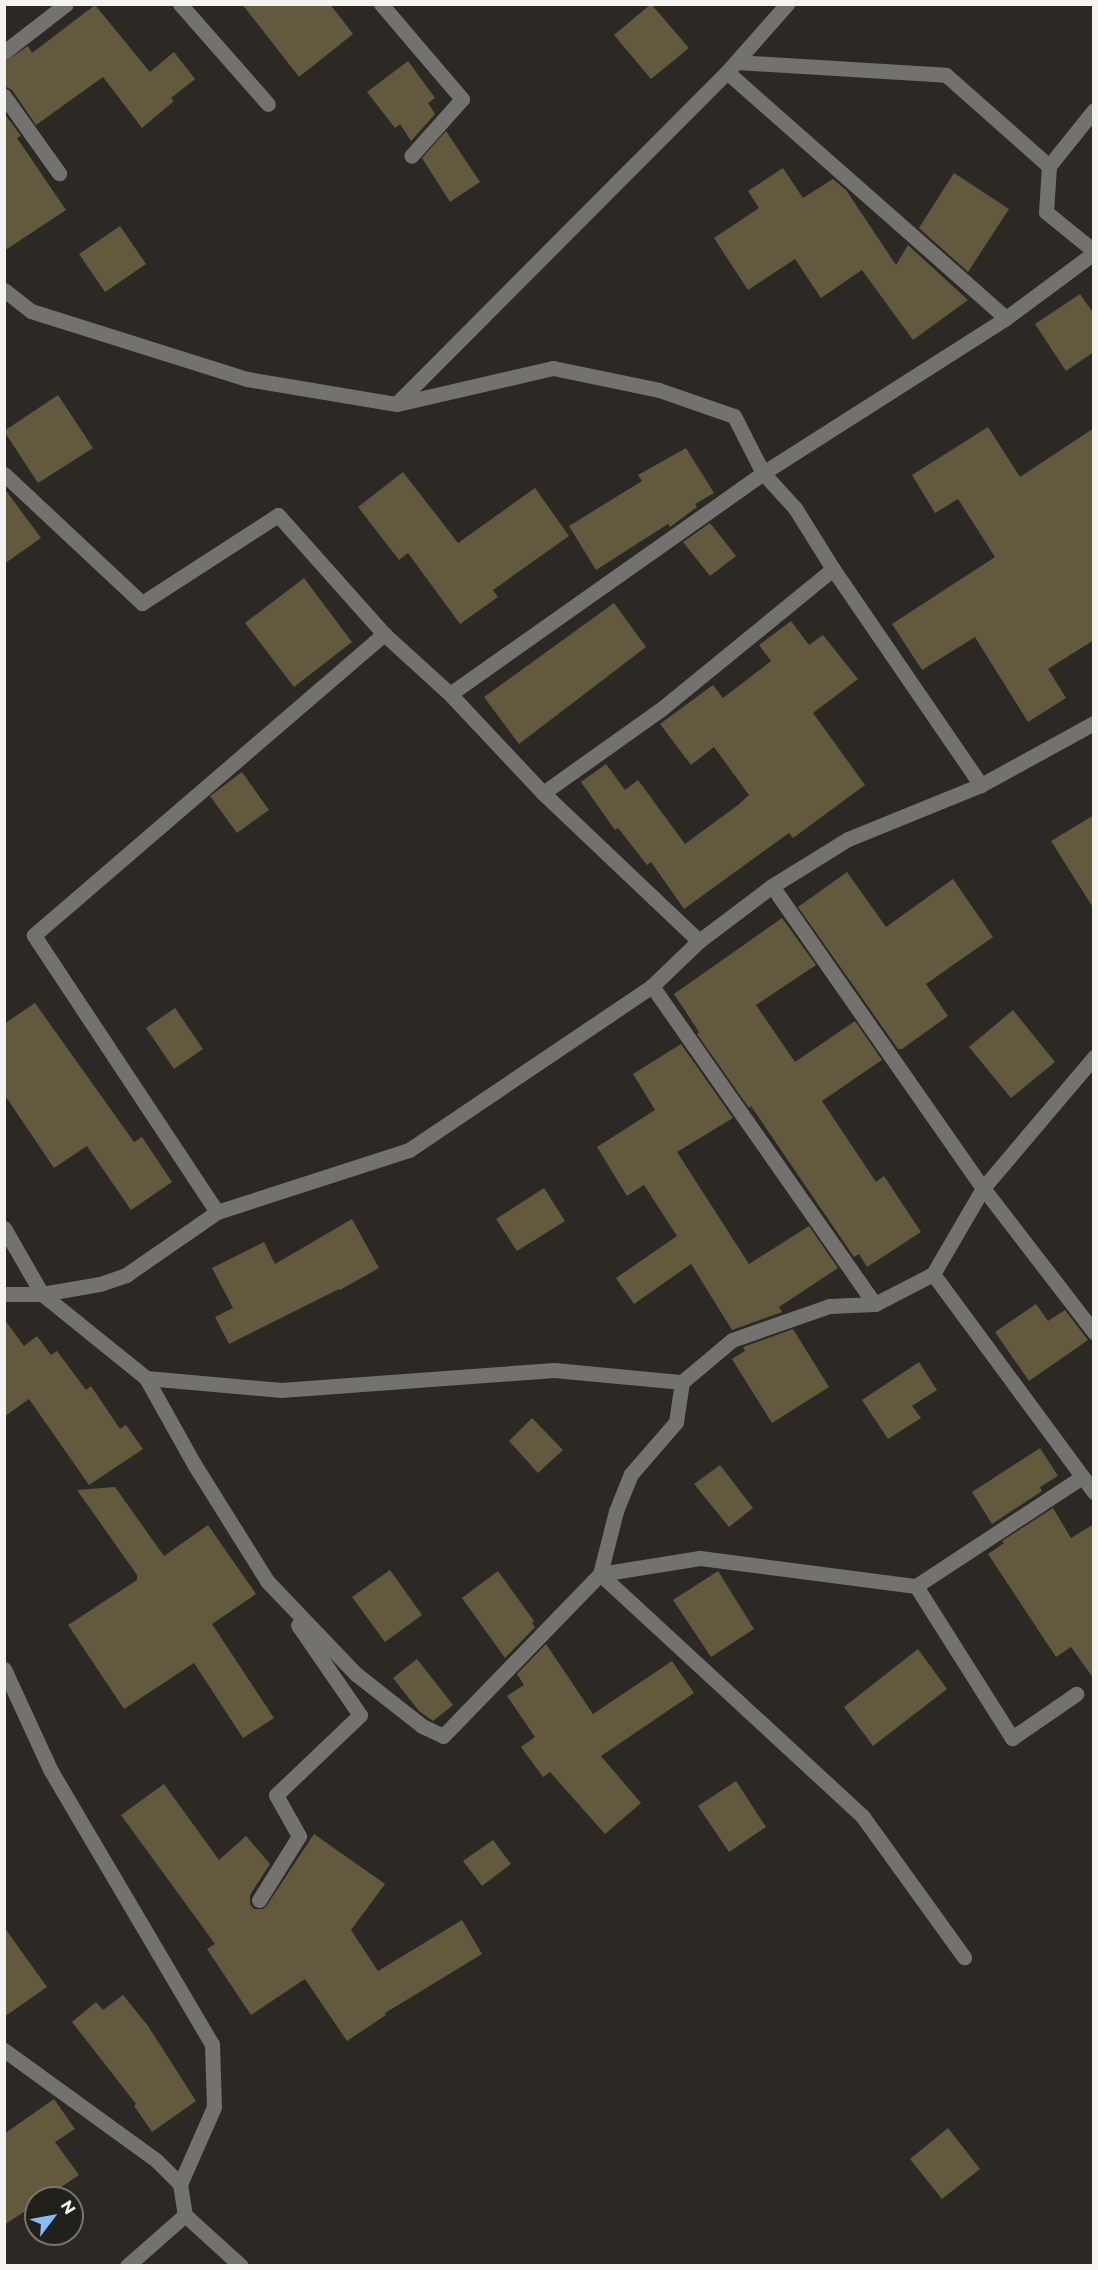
<!DOCTYPE html>
<html>
<head>
<meta charset="utf-8">
<style>
  body { margin:0 }
  #map { position:relative; width:1098px; height:2270px; overflow:hidden; background:#2c2924; font-family:Montserrat,sans-serif }
  div>[style] { position:absolute }
  [style*='--x'] { left:calc(var(--x)*1px); top:calc(var(--y)*1px); width:calc(var(--w)*1px); rotate:calc(var(--a)*1deg) }
  .building>* { inset:0; background:#63593f }
  .street>* { height:15px; margin:-7.5px; padding:0 7.5px; transform-origin:7.5px; border-radius:7.5px; background:#73726f }
  span { translate:-50% -50%; white-space:nowrap; text-align:center; line-height:1.15; -webkit-text-stroke:5px #22201b; paint-order:stroke }
  .frame { position:absolute; inset:0; border:6px solid #f5f4f0; pointer-events:none }
  .north { position:absolute; left:24px; top:2186px; width:60px; height:60px; box-sizing:border-box; background:#22201b; border:2px solid #767570; border-radius:50%; rotate:58deg; font-size:16px; font-weight:700; line-height:24px; text-align:center; color:#f5f4f0 }
  .north::after { content:''; display:block; margin:auto; width:21px; height:27px; background:#88bafc; clip-path:polygon(50% 0,100% 100%,50% 72%,0 100%) }
</style>
</head>
<body>
<div id="map">
  <div class="building">
    <div style="clip-path:polygon(242px 4px,330px 4px,353px 34px,299px 77px)"></div>
    <div style="clip-path:polygon(651px 4px,689px 48px,651px 79px,614px 35px)"></div>
    <div style="clip-path:polygon(95px 5px,150px 72px,174px 52px,195px 79px,171px 98px,174px 101px,142px 128px,103px 77px,36px 125px,12px 90px,4px 86px,4px 62px,28px 46px,32px 53px)"></div>
    <div style="clip-path:polygon(408px 61px,435px 98px,428px 103px,435px 114px,411px 141px,400px 124px,395px 128px,367px 92px)"></div>
    <div style="clip-path:polygon(4px 113px,21px 136px,17px 138px,66px 210px,4px 251px)"></div>
    <div style="clip-path:polygon(446px 131px,480px 182px,450px 202px,422px 158px)"></div>
    <div style="clip-path:polygon(783px 168px,803px 198px,833px 179px,846px 190px,896px 265px,908px 245px,968px 300px,913px 340px,862px 270px,821px 298px,795px 259px,748px 290px,714px 238px,759px 208px,748px 191px)"></div>
    <div style="clip-path:polygon(954px 173px,1009px 209px,968px 272px,919px 228px)"></div>
    <div style="clip-path:polygon(120px 226px,146px 264px,105px 292px,79px 254px)"></div>
    <div style="clip-path:polygon(1080px 294px,1094px 314px,1094px 352px,1066px 371px,1035px 324px)"></div>
    <div style="clip-path:polygon(58px 395px,93px 448px,38px 483px,4px 431px)"></div>
    <div style="clip-path:polygon(988px 427px,1020px 477px,1094px 428px,1094px 640px,1048px 669px,1066px 698px,1028px 722px,975px 637px,922px 670px,892px 624px,995px 557px,958px 499px,935px 513px,912px 475px)"></div>
    <div style="clip-path:polygon(686px 448px,714px 493px,695px 504px,697px 507px,670px 527px,668px 524px,596px 570px,569px 526px,642px 481px,638px 475px)"></div>
    <div style="clip-path:polygon(403px 472px,458px 543px,535px 488px,569px 536px,493px 590px,498px 597px,460px 624px,408px 553px,399px 560px,358px 507px)"></div>
    <div style="clip-path:polygon(4px 488px,41px 538px,4px 564px)"></div>
    <div style="clip-path:polygon(710px 523px,736px 556px,710px 576px,683px 542px)"></div>
    <div style="clip-path:polygon(304px 578px,352px 642px,294px 687px,245px 623px)"></div>
    <div style="clip-path:polygon(614px 603px,646px 647px,519px 744px,484px 697px)"></div>
    <div style="clip-path:polygon(791px 621px,809px 645px,823px 635px,858px 679px,813px 713px,865px 785px,793px 838px,789px 833px,684px 909px,651px 862px,647px 865px,618px 828px,615px 830px,581px 782px,606px 764px,625px 790px,638px 780px,685px 844px,738px 805px,749px 795px,714px 747px,691px 765px,660px 724px,713px 685px,723px 698px,771px 661px,759px 645px)"></div>
    <div style="clip-path:polygon(242px 772px,269px 810px,237px 833px,210px 796px)"></div>
    <div style="clip-path:polygon(1094px 815px,1094px 909px,1051px 841px)"></div>
    <div style="clip-path:polygon(847px 872px,886px 927px,953px 879px,993px 937px,926px 984px,948px 1016px,902px 1049px,898px 1049px,798px 907px)"></div>
    <div style="clip-path:polygon(782px 918px,816px 965px,756px 1005px,795px 1062px,855px 1021px,882px 1060px,822px 1101px,876px 1182px,884px 1176px,921px 1232px,867px 1267px,859px 1254px,854px 1257px,751px 1106px,749px 1108px,697px 1034px,699px 1032px,674px 994px)"></div>
    <div style="clip-path:polygon(35px 1003px,134px 1142px,142px 1137px,172px 1182px,131px 1210px,87px 1146px,54px 1168px,4px 1094px,4px 1024px)"></div>
    <div style="clip-path:polygon(175px 1008px,203px 1049px,174px 1069px,146px 1028px)"></div>
    <div style="clip-path:polygon(1013px 1010px,1055px 1062px,1011px 1098px,969px 1047px)"></div>
    <div style="clip-path:polygon(681px 1044px,733px 1118px,677px 1152px,749px 1264px,809px 1226px,838px 1268px,779px 1307px,782px 1312px,732px 1330px,691px 1264px,634px 1304px,616px 1278px,677px 1236px,644px 1185px,627px 1196px,597px 1147px,655px 1110px,633px 1074px)"></div>
    <div style="clip-path:polygon(544px 1188px,565px 1221px,517px 1251px,496px 1219px)"></div>
    <div style="clip-path:polygon(352px 1219px,379px 1268px,340px 1290px,339px 1289px,229px 1344px,215px 1317px,233px 1308px,212px 1268px,264px 1242px,275px 1264px)"></div>
    <div style="clip-path:polygon(1036px 1304px,1048px 1321px,1065px 1310px,1088px 1340px,1029px 1381px,995px 1332px)"></div>
    <div style="clip-path:polygon(4px 1319px,24px 1346px,37px 1336px,51px 1355px,57px 1351px,86px 1390px,91px 1386px,120px 1429px,126px 1425px,143px 1449px,89px 1485px,29px 1399px,4px 1417px)"></div>
    <div style="clip-path:polygon(793px 1329px,829px 1387px,772px 1423px,732px 1359px,745px 1351px,743px 1347px)"></div>
    <div style="clip-path:polygon(919px 1362px,937px 1390px,912px 1406px,921px 1418px,888px 1439px,862px 1400px)"></div>
    <div style="clip-path:polygon(532px 1418px,563px 1450px,538px 1473px,509px 1441px)"></div>
    <div style="clip-path:polygon(1040px 1448px,1058px 1476px,1040px 1487px,1042px 1491px,992px 1524px,972px 1492px)"></div>
    <div style="clip-path:polygon(720px 1465px,753px 1508px,729px 1527px,694px 1484px)"></div>
    <div style="clip-path:polygon(115px 1487px,164px 1556px,208px 1525px,256px 1594px,212px 1624px,274px 1718px,243px 1738px,194px 1663px,124px 1709px,68px 1625px,137px 1580px,137px 1575px,77px 1490px)"></div>
    <div style="clip-path:polygon(1053px 1508px,1071px 1538px,1094px 1524px,1094px 1679px,1071px 1647px,1056px 1657px,988px 1554px,1004px 1543px,1002px 1541px)"></div>
    <div style="clip-path:polygon(390px 1570px,422px 1615px,385px 1642px,352px 1597px)"></div>
    <div style="clip-path:polygon(498px 1571px,534px 1621px,532px 1623px,535px 1627px,505px 1658px,462px 1598px)"></div>
    <div style="clip-path:polygon(718px 1571px,754px 1629px,711px 1657px,673px 1600px)"></div>
    <div style="clip-path:polygon(546px 1644px,593px 1714px,672px 1661px,694px 1693px,601px 1756px,641px 1803px,605px 1834px,550px 1772px,543px 1777px,521px 1747px,535px 1737px,507px 1696px,524px 1685px,517px 1674px)"></div>
    <div style="clip-path:polygon(918px 1649px,947px 1689px,873px 1746px,844px 1707px)"></div>
    <div style="clip-path:polygon(417px 1659px,453px 1705px,433px 1721px,419px 1711px,393px 1678px)"></div>
    <div style="clip-path:polygon(736px 1781px,766px 1827px,729px 1852px,698px 1806px)"></div>
    <div style="clip-path:polygon(164px 1784px,219px 1860px,246px 1836px,270px 1864px,250px 1895px,250px 1904px,254px 1909px,263px 1909px,267px 1905px,314px 1834px,385px 1884px,351px 1930px,378px 1971px,462px 1920px,482px 1954px,385px 2013px,386px 2015px,347px 2041px,305px 1979px,251px 2015px,207px 1949px,215px 1944px,121px 1815px)"></div>
    <div style="clip-path:polygon(493px 1840px,511px 1864px,482px 1886px,463px 1861px)"></div>
    <div style="clip-path:polygon(4px 1927px,47px 1987px,4px 2017px)"></div>
    <div style="clip-path:polygon(123px 1995px,148px 2026px,196px 2101px,152px 2132px,134px 2106px,136px 2104px,72px 2022px,96px 2002px,103px 2010px)"></div>
    <div style="clip-path:polygon(54px 2099px,75px 2129px,55px 2142px,79px 2175px,45px 2198px,36px 2198px,36px 2204px,4px 2225px,4px 2134px)"></div>
    <div style="clip-path:polygon(948px 2128px,980px 2169px,942px 2199px,910px 2159px)"></div>
  </div>
  <div class="street">
    <div style="--x:180;--y:4;--w:133;--a:48.7"></div>
    <div style="--x:381;--y:4;--w:125;--a:49.5"></div>
    <div style="--x:462;--y:99;--w:76;--a:131.8"></div>
    <div style="--x:4;--y:52;--w:78;--a:-37.7"></div>
    <div style="--x:736;--y:62;--w:210;--a:3.5"></div>
    <div style="--x:946;--y:75;--w:137;--a:41.5"></div>
    <div style="--x:727;--y:72;--w:372;--a:41.4"></div>
    <div style="--x:4;--y:96;--w:95;--a:54.5"></div>
    <div style="--x:1094;--y:110;--w:72;--a:128.8"></div>
    <div style="--x:1049;--y:166;--w:46;--a:93.7"></div>
    <div style="--x:1046;--y:212;--w:62;--a:39.1"></div>
    <div style="--x:4;--y:290;--w:34;--a:38"></div>
    <div style="--x:31;--y:311;--w:226;--a:17.5"></div>
    <div style="--x:247;--y:379;--w:152;--a:9.5"></div>
    <div style="--x:397;--y:404;--w:160;--a:-13"></div>
    <div style="--x:553;--y:368;--w:108;--a:11.7"></div>
    <div style="--x:659;--y:390;--w:79;--a:19.1"></div>
    <div style="--x:734;--y:416;--w:64;--a:63"></div>
    <div style="--x:763;--y:473;--w:47;--a:47.6"></div>
    <div style="--x:795;--y:508;--w:72;--a:58.1"></div>
    <div style="--x:833;--y:569;--w:262;--a:55.6"></div>
    <div style="--x:397;--y:403;--w:467;--a:-45.1"></div>
    <div style="--x:727;--y:72;--w:91;--a:-48.6"></div>
    <div style="--x:4;--y:474;--w:189;--a:43.1"></div>
    <div style="--x:142;--y:603;--w:162;--a:-32.9"></div>
    <div style="--x:278;--y:515;--w:159;--a:48.3"></div>
    <div style="--x:450;--y:694;--w:383;--a:-35.2"></div>
    <div style="--x:763;--y:473;--w:288;--a:-32.5"></div>
    <div style="--x:1006;--y:318;--w:109;--a:-36.5"></div>
    <div style="--x:543;--y:793;--w:143;--a:-35.4"></div>
    <div style="--x:660;--y:710;--w:223;--a:-39.2"></div>
    <div style="--x:772;--y:886;--w:368;--a:55.1"></div>
    <div style="--x:983;--y:1188;--w:182;--a:52.4"></div>
    <div style="--x:652;--y:986;--w:388;--a:55"></div>
    <div style="--x:217;--y:1212;--w:332;--a:-123.5"></div>
    <div style="--x:34;--y:935;--w:462;--a:-40.7"></div>
    <div style="--x:384;--y:634;--w:89;--a:42.3"></div>
    <div style="--x:450;--y:694;--w:136;--a:46.8"></div>
    <div style="--x:543;--y:793;--w:215;--a:43.5"></div>
    <div style="--x:4;--y:1228;--w:76;--a:60.1"></div>
    <div style="--x:42;--y:1294;--w:134;--a:38.9"></div>
    <div style="--x:146;--y:1378;--w:98;--a:60.8"></div>
    <div style="--x:194;--y:1464;--w:138;--a:58"></div>
    <div style="--x:267;--y:1581;--w:129;--a:46.3"></div>
    <div style="--x:356;--y:1674;--w:84;--a:38.2"></div>
    <div style="--x:422;--y:1726;--w:23;--a:25"></div>
    <div style="--x:443;--y:1736;--w:226;--a:-45.9"></div>
    <div style="--x:600;--y:1574;--w:65;--a:-75.7"></div>
    <div style="--x:616;--y:1511;--w:40;--a:-68"></div>
    <div style="--x:631;--y:1474;--w:69;--a:-49.1"></div>
    <div style="--x:676;--y:1422;--w:40;--a:-81.5"></div>
    <div style="--x:682;--y:1382;--w:65;--a:-40"></div>
    <div style="--x:732;--y:1340;--w:103;--a:-19.3"></div>
    <div style="--x:829;--y:1306;--w:46;--a:-2.5"></div>
    <div style="--x:875;--y:1304;--w:65;--a:-27.3"></div>
    <div style="--x:933;--y:1274;--w:99;--a:-59.8"></div>
    <div style="--x:983;--y:1188;--w:172;--a:-49.7"></div>
    <div style="--x:933;--y:1274;--w:271;--a:53.6"></div>
    <div style="--x:4;--y:1294;--w:38;--a:0"></div>
    <div style="--x:42;--y:1294;--w:59;--a:-9.8"></div>
    <div style="--x:100;--y:1284;--w:28;--a:-19"></div>
    <div style="--x:126;--y:1275;--w:111;--a:-34.7"></div>
    <div style="--x:217;--y:1212;--w:202;--a:-17.9"></div>
    <div style="--x:409;--y:1150;--w:293;--a:-34"></div>
    <div style="--x:652;--y:986;--w:65;--a:-43.8"></div>
    <div style="--x:699;--y:941;--w:91;--a:-37"></div>
    <div style="--x:772;--y:886;--w:89;--a:-31.7"></div>
    <div style="--x:848;--y:839;--w:144;--a:-22.1"></div>
    <div style="--x:981;--y:785;--w:129;--a:-28.8"></div>
    <div style="--x:146;--y:1378;--w:136;--a:5.1"></div>
    <div style="--x:281;--y:1390;--w:274;--a:-4.2"></div>
    <div style="--x:554;--y:1370;--w:129;--a:5.4"></div>
    <div style="--x:600;--y:1574;--w:358;--a:42.7"></div>
    <div style="--x:863;--y:1817;--w:173;--a:54.2"></div>
    <div style="--x:600;--y:1574;--w:101;--a:-9.1"></div>
    <div style="--x:700;--y:1558;--w:218;--a:7.4"></div>
    <div style="--x:916;--y:1586;--w:199;--a:-33.3"></div>
    <div style="--x:916;--y:1586;--w:180;--a:57.7"></div>
    <div style="--x:1012;--y:1738;--w:78;--a:-34.5"></div>
    <div style="--x:4;--y:1669;--w:112;--a:65.3"></div>
    <div style="--x:51;--y:1771;--w:317;--a:59.5"></div>
    <div style="--x:212;--y:2044;--w:63;--a:88.2"></div>
    <div style="--x:214;--y:2107;--w:84;--a:113.8"></div>
    <div style="--x:259;--y:1900;--w:75;--a:-58"></div>
    <div style="--x:299;--y:1836;--w:47;--a:-119.3"></div>
    <div style="--x:276;--y:1795;--w:116;--a:-43.6"></div>
    <div style="--x:360;--y:1715;--w:109;--a:-124.6"></div>
    <div style="--x:4;--y:2050;--w:188;--a:35.9"></div>
    <div style="--x:156;--y:2160;--w:34;--a:45"></div>
    <div style="--x:180;--y:2184;--w:31;--a:81"></div>
    <div style="--x:185;--y:2215;--w:76;--a:42.3"></div>
    <div style="--x:127;--y:2266;--w:77;--a:-41.3"></div>
  </div>
  <div class="frame"></div>
  <div class="north">N</div>
</div>
</body>
</html>
